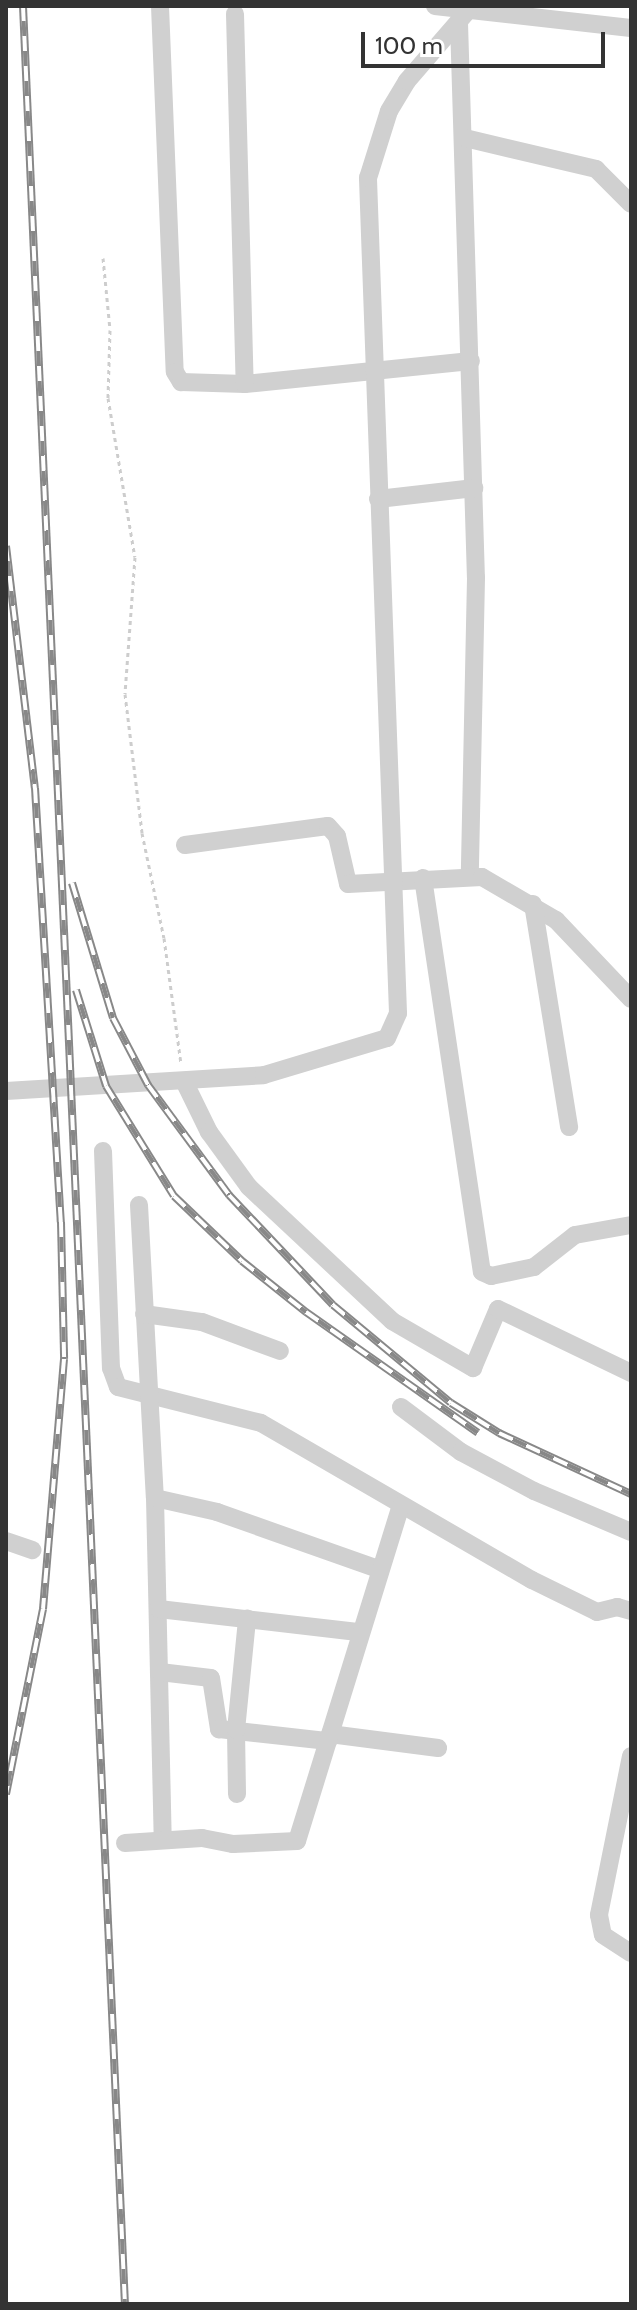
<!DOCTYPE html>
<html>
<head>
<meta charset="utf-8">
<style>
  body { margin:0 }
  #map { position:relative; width:637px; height:2310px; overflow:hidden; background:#fff; font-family:Cabin,sans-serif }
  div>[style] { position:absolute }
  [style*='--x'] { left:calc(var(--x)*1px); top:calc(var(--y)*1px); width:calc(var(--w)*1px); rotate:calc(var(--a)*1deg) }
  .path>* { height:3px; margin-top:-1.5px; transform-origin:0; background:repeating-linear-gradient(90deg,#cdcdcd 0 4px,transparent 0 8px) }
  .minor>* { height:18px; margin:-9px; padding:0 9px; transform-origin:9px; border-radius:9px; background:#d0d0d0 }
  .rail>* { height:8px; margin-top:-4px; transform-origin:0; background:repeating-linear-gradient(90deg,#fff 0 15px,#888 0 30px); box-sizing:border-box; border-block:2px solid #888 }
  span { translate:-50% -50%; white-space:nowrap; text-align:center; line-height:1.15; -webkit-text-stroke:8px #fff; paint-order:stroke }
  .frame { position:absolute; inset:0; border:8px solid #333; pointer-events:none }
  .scale { position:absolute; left:361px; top:32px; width:244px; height:36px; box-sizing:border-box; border:4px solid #333; border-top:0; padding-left:10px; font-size:24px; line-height:28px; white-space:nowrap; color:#333; -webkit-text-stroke:6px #fff; paint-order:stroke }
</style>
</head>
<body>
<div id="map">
  <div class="path">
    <div style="--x:103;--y:258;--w:72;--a:84.4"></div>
    <div style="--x:110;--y:330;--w:68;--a:91.7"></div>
    <div style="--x:108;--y:398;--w:161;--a:80.4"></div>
    <div style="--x:135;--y:557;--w:137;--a:94.2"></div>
    <div style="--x:125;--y:694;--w:140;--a:83"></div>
    <div style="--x:142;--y:833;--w:107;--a:78.2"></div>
    <div style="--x:164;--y:938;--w:126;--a:82.3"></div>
  </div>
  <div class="minor">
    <div style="--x:160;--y:6;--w:366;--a:87.7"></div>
    <div style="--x:175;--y:372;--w:12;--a:59"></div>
    <div style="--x:181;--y:382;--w:64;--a:1.8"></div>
    <div style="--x:245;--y:384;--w:227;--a:-5.8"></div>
    <div style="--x:435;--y:6;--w:197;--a:6.4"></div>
    <div style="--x:235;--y:14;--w:370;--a:88.5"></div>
    <div style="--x:459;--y:23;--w:555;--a:88.25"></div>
    <div style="--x:476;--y:578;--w:296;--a:91.2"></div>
    <div style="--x:465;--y:138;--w:135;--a:13.3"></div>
    <div style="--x:596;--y:169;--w:49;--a:45"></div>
    <div style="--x:378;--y:499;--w:97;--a:-6.5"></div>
    <div style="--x:185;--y:845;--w:144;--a:-7.6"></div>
    <div style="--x:328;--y:826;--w:13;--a:48"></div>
    <div style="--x:337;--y:836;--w:49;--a:77.1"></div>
    <div style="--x:348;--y:884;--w:134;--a:-3"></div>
    <div style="--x:482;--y:877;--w:86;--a:30.2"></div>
    <div style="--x:556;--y:920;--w:109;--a:46.5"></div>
    <div style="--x:423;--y:878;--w:398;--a:81.5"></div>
    <div style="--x:482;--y:1272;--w:10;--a:24"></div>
    <div style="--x:491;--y:1276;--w:44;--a:-11.8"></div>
    <div style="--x:534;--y:1267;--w:52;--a:-38"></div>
    <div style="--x:575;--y:1235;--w:57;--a:-10.1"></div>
    <div style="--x:533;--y:904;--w:226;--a:80.8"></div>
    <div style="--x:184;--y:1081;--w:57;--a:63.9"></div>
    <div style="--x:209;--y:1132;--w:68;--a:54"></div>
    <div style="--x:249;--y:1187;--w:196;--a:43.1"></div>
    <div style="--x:392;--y:1321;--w:94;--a:30.1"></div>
    <div style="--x:473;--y:1368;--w:64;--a:-67"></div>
    <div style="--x:498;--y:1309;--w:148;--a:25.7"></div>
    <div style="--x:6;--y:1091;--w:258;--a:-3.5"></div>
    <div style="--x:264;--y:1075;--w:128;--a:-16.7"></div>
    <div style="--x:387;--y:1038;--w:27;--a:-66"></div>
    <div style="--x:398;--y:1013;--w:836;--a:-92.06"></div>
    <div style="--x:368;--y:178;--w:70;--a:-72.6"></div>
    <div style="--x:389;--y:111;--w:35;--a:-59"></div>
    <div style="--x:407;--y:81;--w:99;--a:-49.1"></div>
    <div style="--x:103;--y:1151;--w:217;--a:87.9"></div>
    <div style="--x:111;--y:1368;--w:20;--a:70"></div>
    <div style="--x:118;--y:1387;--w:147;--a:14.1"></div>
    <div style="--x:261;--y:1423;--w:313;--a:30.1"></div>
    <div style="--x:532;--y:1580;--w:72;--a:26.2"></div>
    <div style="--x:597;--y:1612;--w:21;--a:-14"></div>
    <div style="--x:617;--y:1607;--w:15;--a:16"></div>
    <div style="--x:139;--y:1205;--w:293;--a:86.9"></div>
    <div style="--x:155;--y:1498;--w:342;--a:88.7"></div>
    <div style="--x:144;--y:1314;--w:59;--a:7.9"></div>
    <div style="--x:202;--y:1322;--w:83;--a:20.4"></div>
    <div style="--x:401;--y:1407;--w:75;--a:36.9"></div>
    <div style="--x:461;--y:1452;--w:83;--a:28.1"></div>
    <div style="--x:534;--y:1491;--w:105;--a:22.9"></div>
    <div style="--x:155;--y:1498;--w:64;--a:12.7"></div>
    <div style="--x:217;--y:1512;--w:171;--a:19.5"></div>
    <div style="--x:6;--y:1541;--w:28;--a:19"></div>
    <div style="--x:159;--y:1609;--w:200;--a:6.6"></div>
    <div style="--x:160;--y:1672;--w:51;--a:6.7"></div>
    <div style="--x:211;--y:1678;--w:52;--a:81.1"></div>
    <div style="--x:219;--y:1729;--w:110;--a:6.3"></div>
    <div style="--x:330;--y:1734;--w:109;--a:7.4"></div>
    <div style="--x:631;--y:1756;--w:162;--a:101.4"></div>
    <div style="--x:599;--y:1915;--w:20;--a:79"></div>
    <div style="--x:603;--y:1935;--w:33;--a:33"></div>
    <div style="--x:237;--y:1794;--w:64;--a:-90.9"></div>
    <div style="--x:236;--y:1730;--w:112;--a:-84.3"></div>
    <div style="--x:125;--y:1843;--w:77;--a:-3.7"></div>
    <div style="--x:202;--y:1838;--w:32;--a:11"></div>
    <div style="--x:233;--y:1844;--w:64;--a:-2.7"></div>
    <div style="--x:297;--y:1841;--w:351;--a:-72.8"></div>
  </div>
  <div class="rail">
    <div style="--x:23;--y:6;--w:2300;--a:87.46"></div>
    <div style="--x:6;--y:546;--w:244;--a:83.2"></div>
    <div style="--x:35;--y:788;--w:435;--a:86.6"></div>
    <div style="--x:61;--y:1222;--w:137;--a:88.7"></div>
    <div style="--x:64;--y:1359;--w:251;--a:94.8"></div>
    <div style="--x:43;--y:1609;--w:189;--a:101.3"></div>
    <div style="--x:72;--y:883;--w:141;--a:73.1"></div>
    <div style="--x:113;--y:1018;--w:76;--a:62.4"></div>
    <div style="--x:148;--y:1085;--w:137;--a:53.6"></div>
    <div style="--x:229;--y:1195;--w:151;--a:46.6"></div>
    <div style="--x:333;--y:1305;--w:153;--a:39.7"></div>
    <div style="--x:451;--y:1403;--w:57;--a:32"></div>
    <div style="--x:499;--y:1433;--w:145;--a:24.8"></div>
    <div style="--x:76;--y:990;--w:101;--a:72.6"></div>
    <div style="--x:106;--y:1086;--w:129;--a:58.3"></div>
    <div style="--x:174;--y:1196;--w:94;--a:43.7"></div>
    <div style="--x:242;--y:1261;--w:82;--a:38.6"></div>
    <div style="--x:306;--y:1312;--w:210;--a:35.1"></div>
  </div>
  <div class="frame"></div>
  <div class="scale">100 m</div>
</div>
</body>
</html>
